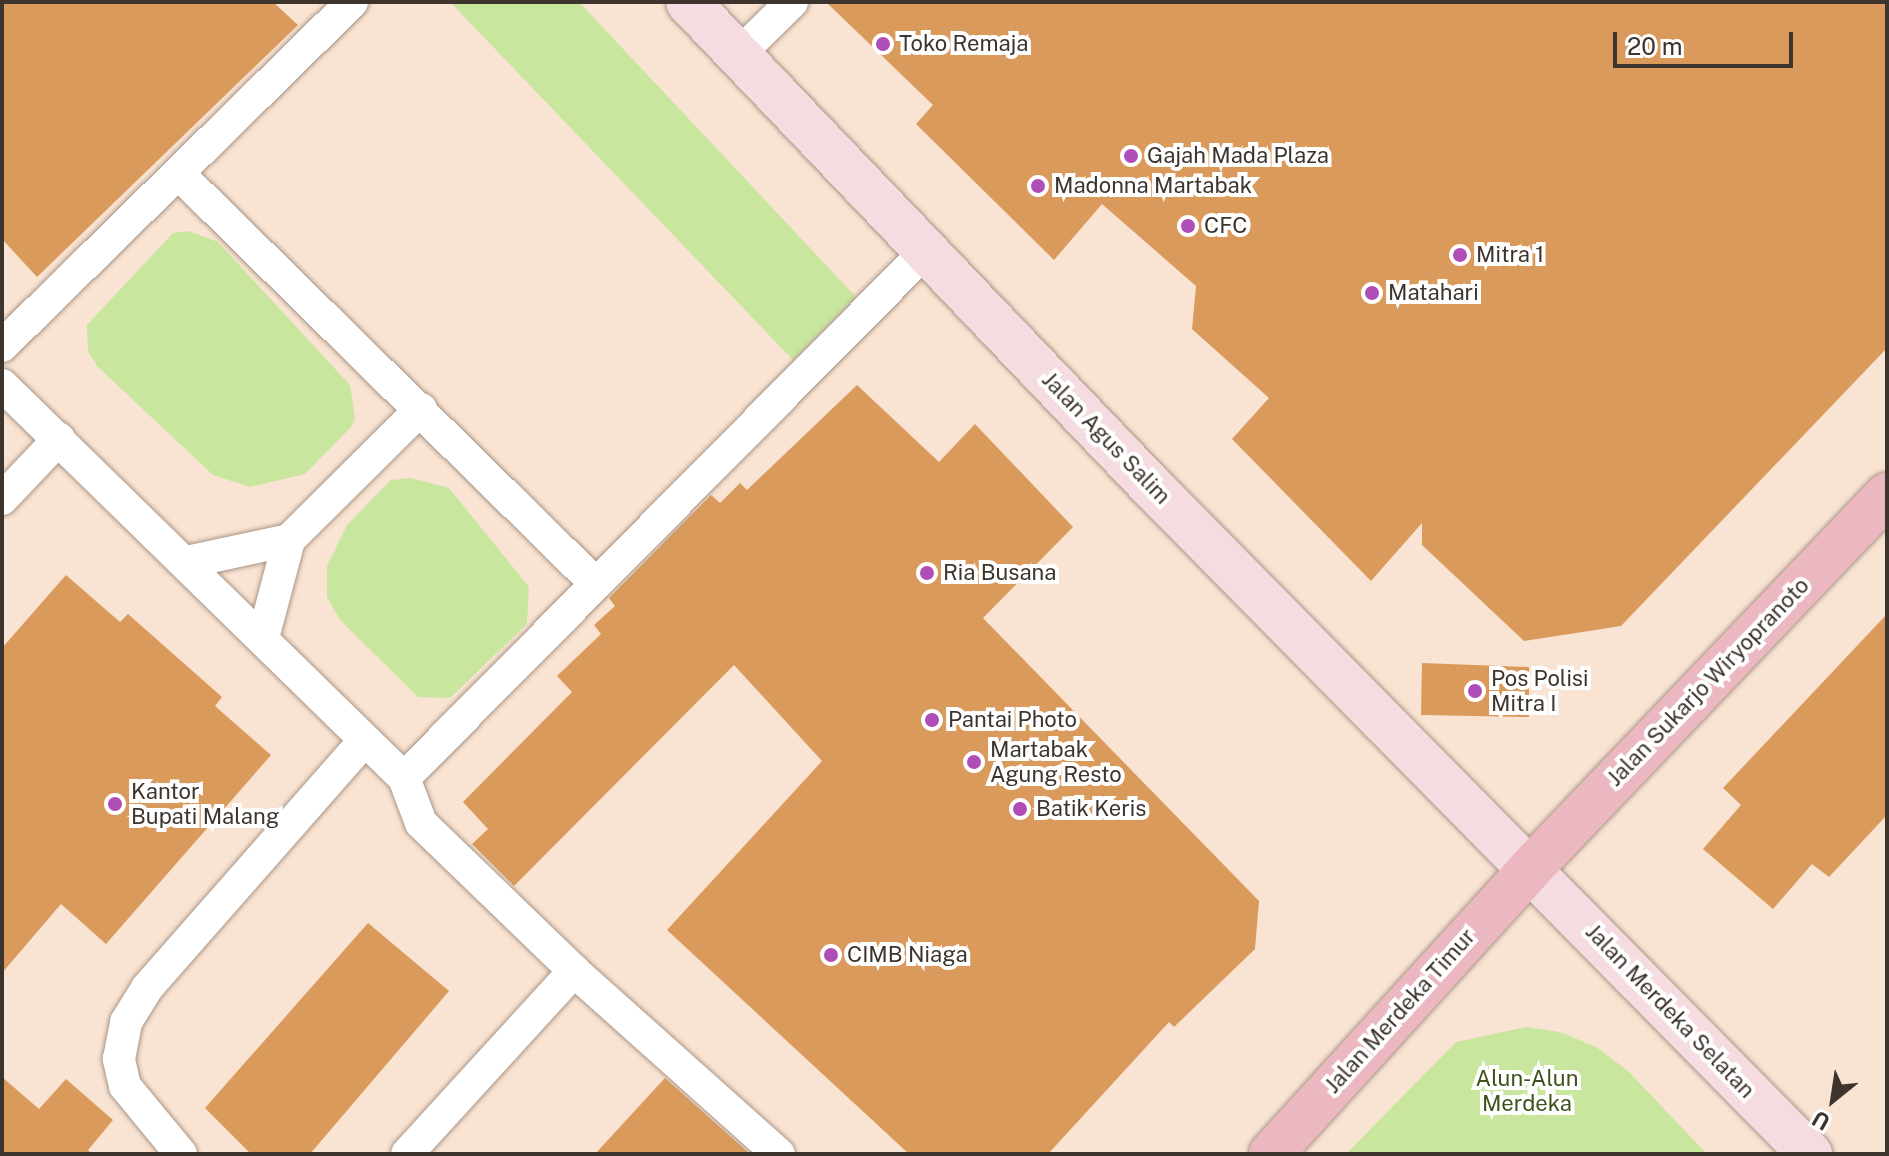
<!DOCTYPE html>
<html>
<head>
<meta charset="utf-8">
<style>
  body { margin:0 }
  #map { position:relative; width:1889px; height:1156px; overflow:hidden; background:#f9e3d2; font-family:"Public Sans",sans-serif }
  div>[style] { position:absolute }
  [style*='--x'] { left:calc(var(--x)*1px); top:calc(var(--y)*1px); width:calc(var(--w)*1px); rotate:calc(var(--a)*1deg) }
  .green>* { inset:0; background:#c9e69f }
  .building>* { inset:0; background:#da9a5b }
  .roads { filter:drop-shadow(0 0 2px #aa9687) drop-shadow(0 0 2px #aa9687) }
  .lane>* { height:32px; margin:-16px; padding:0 16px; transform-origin:16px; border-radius:16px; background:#fff }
  .secondary>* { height:44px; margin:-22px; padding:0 22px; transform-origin:22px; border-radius:22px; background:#f5dce0 }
  .primary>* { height:44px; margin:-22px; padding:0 22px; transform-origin:22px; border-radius:22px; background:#ebb8c2 }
  .dots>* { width:22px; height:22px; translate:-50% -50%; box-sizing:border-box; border:4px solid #fff; border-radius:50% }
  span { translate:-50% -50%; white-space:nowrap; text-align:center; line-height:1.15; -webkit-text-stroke:8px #fff; paint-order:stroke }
  .poi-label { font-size:22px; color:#3c342d }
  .left { translate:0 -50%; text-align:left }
  .street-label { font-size:22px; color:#3c342d }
  .park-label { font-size:22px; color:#3e521a }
  .frame { position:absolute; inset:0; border:4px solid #3c342d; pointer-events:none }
  .north { position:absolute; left:1793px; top:1060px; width:80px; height:80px; -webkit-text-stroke:6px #fff; paint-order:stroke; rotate:210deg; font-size:22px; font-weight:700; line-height:32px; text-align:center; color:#3c342d }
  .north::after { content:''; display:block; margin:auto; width:28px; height:36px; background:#3c342d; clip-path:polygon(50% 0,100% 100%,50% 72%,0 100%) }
  .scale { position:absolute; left:1613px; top:32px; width:180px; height:36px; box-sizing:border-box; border:4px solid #3c342d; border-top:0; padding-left:10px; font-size:24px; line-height:28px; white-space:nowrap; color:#3c342d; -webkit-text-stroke:6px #fff; paint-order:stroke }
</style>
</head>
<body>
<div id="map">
  <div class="green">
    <div style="clip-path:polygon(450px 2px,579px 2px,856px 297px,793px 360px)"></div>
    <div style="clip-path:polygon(189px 231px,218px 242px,350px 385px,355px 418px,351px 427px,305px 474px,250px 487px,213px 475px,97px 366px,88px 351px,87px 325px,173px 233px)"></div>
    <div style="clip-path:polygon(411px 478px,449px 488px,529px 587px,527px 624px,450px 698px,418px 697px,340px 620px,327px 597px,327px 566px,347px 525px,391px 480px)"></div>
    <div style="clip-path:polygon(1526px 1027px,1560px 1032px,1596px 1047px,1628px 1071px,1707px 1154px,1346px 1154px,1456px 1042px)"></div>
  </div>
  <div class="building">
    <div style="clip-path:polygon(2px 2px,273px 2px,298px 25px,37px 277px,2px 239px)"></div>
    <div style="clip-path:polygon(826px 2px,1887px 2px,1887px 348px,1621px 626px,1524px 641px,1422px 545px,1422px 523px,1371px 581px,1232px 439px,1269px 398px,1192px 329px,1196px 286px,1102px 204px,1054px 260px,916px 124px,933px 105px)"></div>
    <div style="clip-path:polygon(857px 385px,939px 462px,975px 424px,1073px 527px,983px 618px,1259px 901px,1255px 949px,1174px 1027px,1169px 1022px,1048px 1154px,909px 1154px,667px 930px,822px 761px,734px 665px,514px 886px,472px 844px,488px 829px,463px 802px,572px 692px,557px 676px,601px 634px,594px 625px,615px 606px,609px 598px,711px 495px,720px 503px,740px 483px,747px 490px)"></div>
    <div style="clip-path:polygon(66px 575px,120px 622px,128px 614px,222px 697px,215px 706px,271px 755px,106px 944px,61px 904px,2px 973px,2px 648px)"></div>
    <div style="clip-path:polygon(1887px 614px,1887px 815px,1829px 877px,1812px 864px,1773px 909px,1703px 849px,1741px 805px,1723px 788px)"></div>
    <div style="clip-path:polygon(1422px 663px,1529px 667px,1529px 717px,1421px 715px)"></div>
    <div style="clip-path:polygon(368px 923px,449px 991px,310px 1154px,251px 1154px,205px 1108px)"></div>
    <div style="clip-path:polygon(2px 1077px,39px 1109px,66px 1079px,113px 1120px,88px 1150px,92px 1154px,2px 1154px)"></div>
    <div style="clip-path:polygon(665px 1078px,750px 1154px,595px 1154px)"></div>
  </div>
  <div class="roads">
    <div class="lane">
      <div style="--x:738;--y:55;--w:76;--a:-44.5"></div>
      <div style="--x:178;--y:173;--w:586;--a:44.52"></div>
      <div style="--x:2;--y:346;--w:491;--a:-44.5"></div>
      <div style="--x:2;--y:385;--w:562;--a:44.35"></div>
      <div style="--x:404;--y:778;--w:48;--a:69.3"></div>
      <div style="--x:421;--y:823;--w:213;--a:44"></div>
      <div style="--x:574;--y:971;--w:275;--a:41.8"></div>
      <div style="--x:2;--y:499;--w:83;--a:-46.5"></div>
      <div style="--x:187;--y:562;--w:104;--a:-12.2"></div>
      <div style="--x:289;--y:540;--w:186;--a:-44.8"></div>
      <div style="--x:263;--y:638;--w:101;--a:-75.1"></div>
      <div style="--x:404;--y:778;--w:740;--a:-45.27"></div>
      <div style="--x:181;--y:1154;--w:88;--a:-129.5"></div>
      <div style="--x:125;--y:1086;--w:28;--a:-103"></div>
      <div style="--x:119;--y:1059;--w:38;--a:-79"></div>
      <div style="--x:126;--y:1022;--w:40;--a:-58"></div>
      <div style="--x:147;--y:988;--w:330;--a:-48.7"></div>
      <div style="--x:407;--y:1154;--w:248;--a:-47.6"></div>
    </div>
    <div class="secondary">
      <div style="--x:688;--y:2;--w:666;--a:46.28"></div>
      <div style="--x:1148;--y:483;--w:943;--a:45.39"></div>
    </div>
    <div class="primary">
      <div style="--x:1271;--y:1154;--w:385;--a:-47.7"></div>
      <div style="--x:1530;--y:869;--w:517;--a:-46.33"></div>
    </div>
  </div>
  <div class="dots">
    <div style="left:883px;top:44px;background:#ae4eb6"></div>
    <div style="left:1131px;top:156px;background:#ae4eb6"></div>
    <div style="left:1038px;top:186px;background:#ae4eb6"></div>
    <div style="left:1188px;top:226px;background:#ae4eb6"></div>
    <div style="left:1460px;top:255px;background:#ae4eb6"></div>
    <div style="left:1372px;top:293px;background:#ae4eb6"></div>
    <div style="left:927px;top:573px;background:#ae4eb6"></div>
    <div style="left:1475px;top:691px;background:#ae4eb6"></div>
    <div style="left:932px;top:720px;background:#ae4eb6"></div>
    <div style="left:974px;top:762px;background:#ae4eb6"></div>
    <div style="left:115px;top:804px;background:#ae4eb6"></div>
    <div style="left:1020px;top:809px;background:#ae4eb6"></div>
    <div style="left:831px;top:955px;background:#ae4eb6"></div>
  </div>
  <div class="poi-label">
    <span class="left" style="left:899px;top:44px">Toko Remaja</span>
    <span class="left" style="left:1147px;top:156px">Gajah Mada Plaza</span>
    <span class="left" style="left:1054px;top:186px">Madonna Martabak</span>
    <span class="left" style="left:1204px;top:226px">CFC</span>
    <span class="left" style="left:1476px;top:255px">Mitra 1</span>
    <span class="left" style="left:1388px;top:293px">Matahari</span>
    <span class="left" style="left:943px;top:573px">Ria Busana</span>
    <span class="left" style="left:1491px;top:691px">Pos Polisi<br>Mitra I</span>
    <span class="left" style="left:948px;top:720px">Pantai Photo</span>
    <span class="left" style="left:990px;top:762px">Martabak<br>Agung Resto</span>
    <span class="left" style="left:131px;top:804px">Kantor<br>Bupati Malang</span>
    <span class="left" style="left:1036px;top:809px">Batik Keris</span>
    <span class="left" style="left:847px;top:955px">CIMB Niaga</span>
  </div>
  <div class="street-label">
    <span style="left:1106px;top:438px;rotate:46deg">Jalan Agus Salim</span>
    <span style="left:1708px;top:682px;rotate:-46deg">Jalan Sukarjo Wiryopranoto</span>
    <span style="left:1400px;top:1011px;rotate:-48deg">Jalan Merdeka Timur</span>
    <span style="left:1670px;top:1011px;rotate:46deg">Jalan Merdeka Selatan</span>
  </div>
  <div class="park-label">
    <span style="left:1527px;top:1091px">Alun-Alun<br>Merdeka</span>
  </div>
  <div class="frame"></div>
  <div class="north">U</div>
  <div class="scale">20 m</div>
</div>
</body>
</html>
